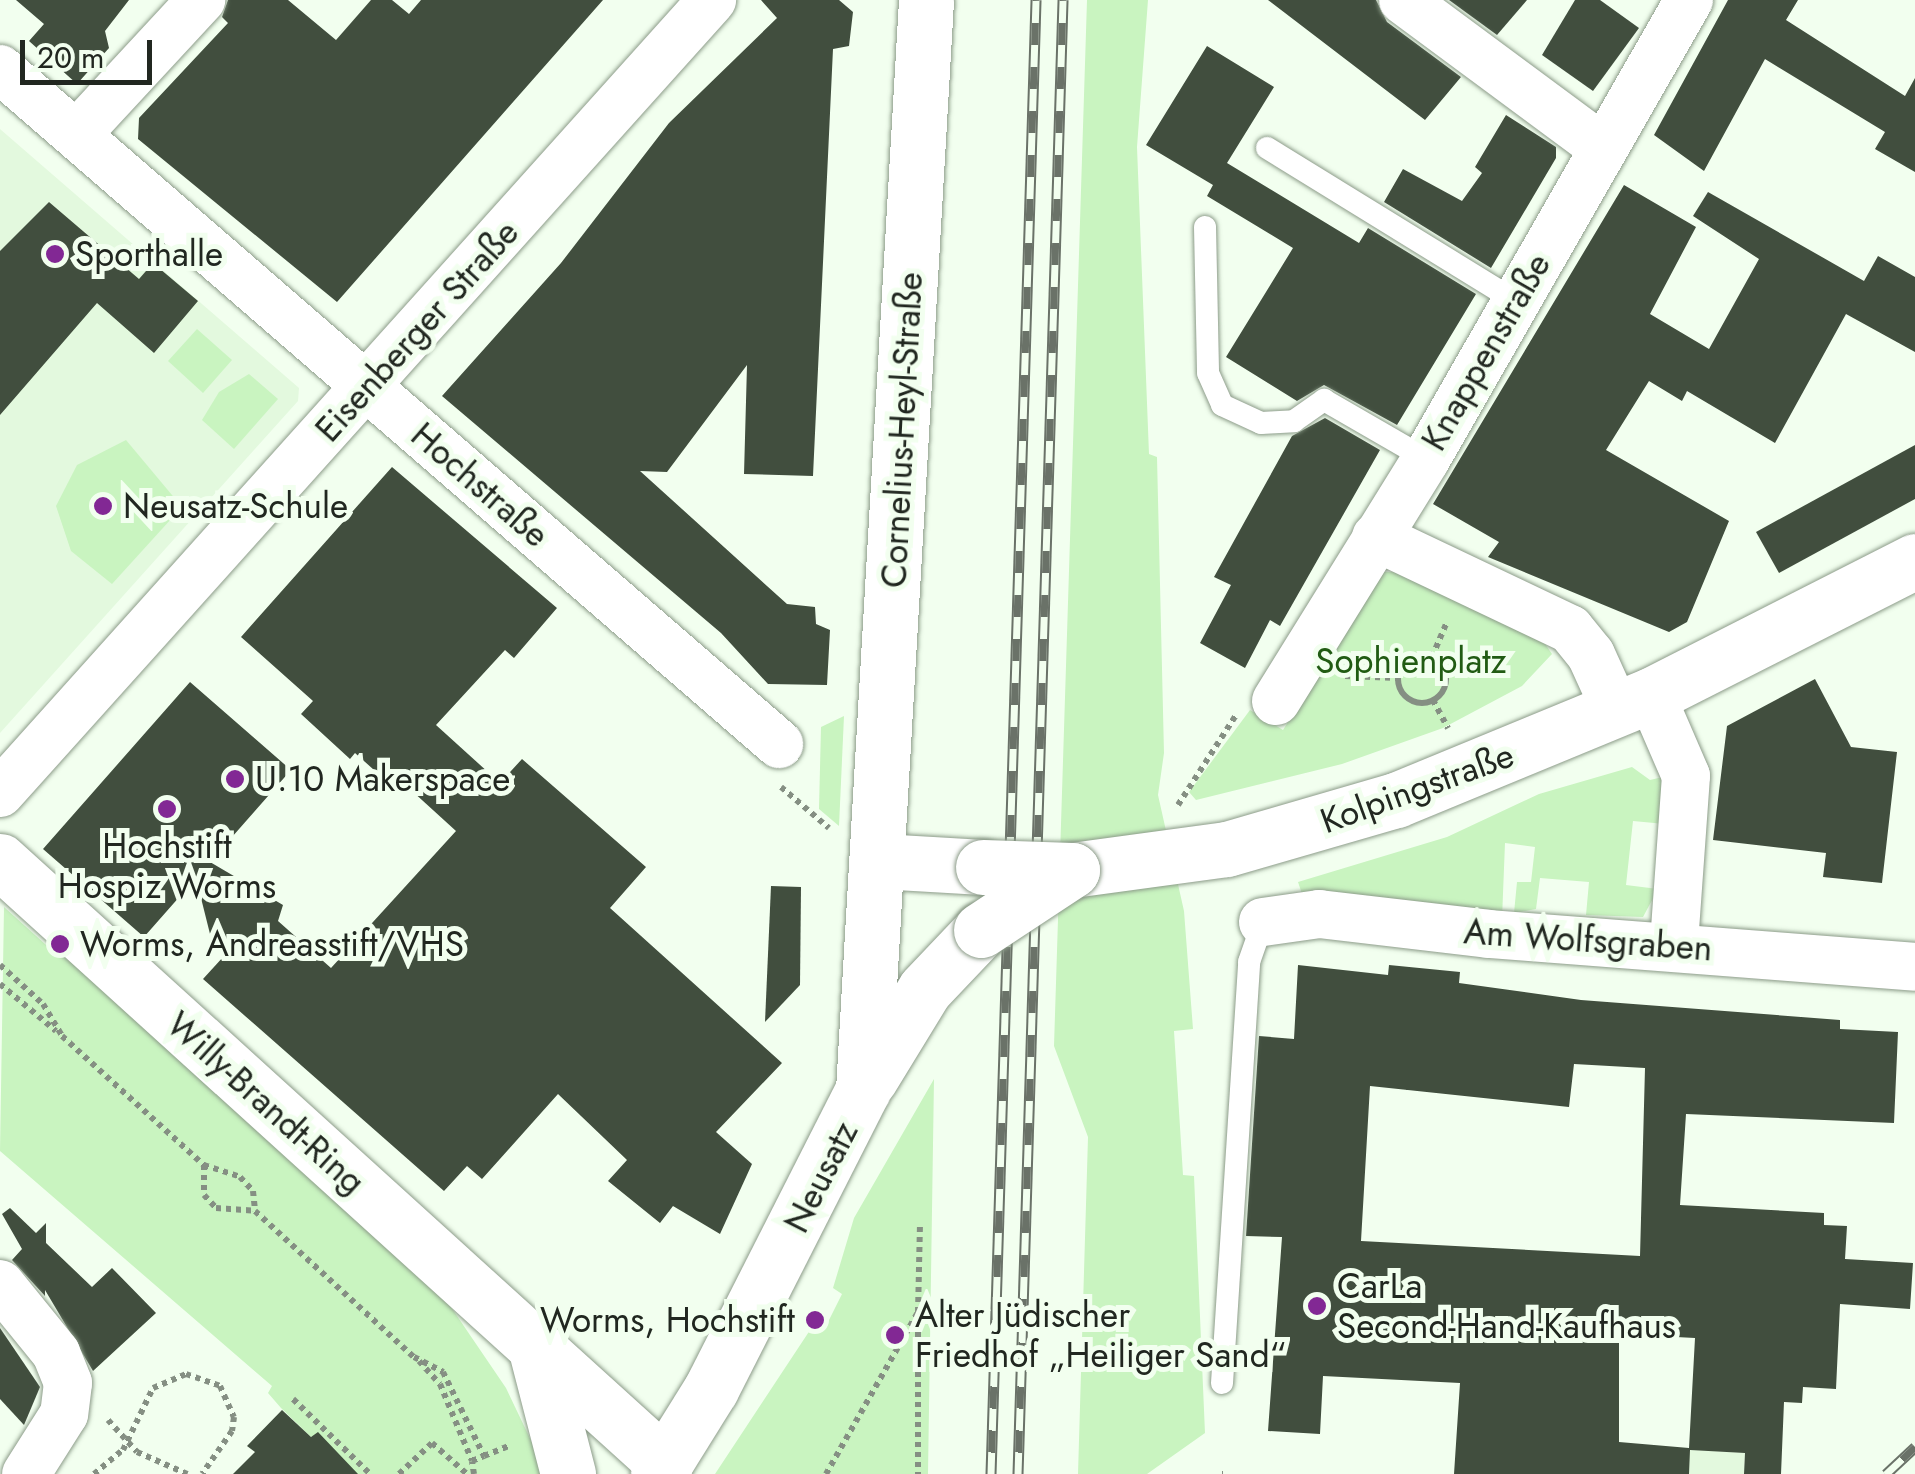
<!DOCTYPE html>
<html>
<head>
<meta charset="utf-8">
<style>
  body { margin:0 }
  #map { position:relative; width:1915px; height:1474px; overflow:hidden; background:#f2ffef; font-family:Jost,sans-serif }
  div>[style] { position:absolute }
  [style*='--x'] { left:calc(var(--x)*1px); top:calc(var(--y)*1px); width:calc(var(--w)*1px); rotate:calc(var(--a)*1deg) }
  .built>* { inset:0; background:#e3f9de }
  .green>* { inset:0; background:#c9f4c0 }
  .building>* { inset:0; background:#414e3e }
  .path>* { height:6px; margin-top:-3px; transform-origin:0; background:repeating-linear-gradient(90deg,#858f83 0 5px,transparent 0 10px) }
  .path>.ring { margin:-3px; padding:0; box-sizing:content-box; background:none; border:6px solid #858f83; border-radius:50% }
  .roads { filter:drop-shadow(0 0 2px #8c9c89) drop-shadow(0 0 2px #8c9c89) }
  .lane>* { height:22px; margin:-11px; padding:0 11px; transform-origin:11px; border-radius:11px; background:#fff }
  .street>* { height:48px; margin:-24px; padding:0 24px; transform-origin:24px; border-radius:24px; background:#fff }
  .secondary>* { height:55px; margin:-27.5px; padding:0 27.5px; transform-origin:27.5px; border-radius:27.5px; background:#fff }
  .rail>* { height:11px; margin-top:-5.5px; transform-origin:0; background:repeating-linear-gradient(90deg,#f2ffef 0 22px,#6a7268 0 44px); box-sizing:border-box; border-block:2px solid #6a7268 }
  .bridges { filter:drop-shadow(0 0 2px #8c9c89) drop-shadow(0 0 2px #8c9c89) }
  .secondary-bridge>* { height:55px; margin:-27.5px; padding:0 27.5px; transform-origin:27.5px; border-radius:27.5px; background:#fff }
  .dots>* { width:28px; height:28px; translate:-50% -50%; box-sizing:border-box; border:5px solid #f2ffef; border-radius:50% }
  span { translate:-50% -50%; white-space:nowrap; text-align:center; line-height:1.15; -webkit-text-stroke:10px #f2ffef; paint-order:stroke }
  .poi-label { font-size:35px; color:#212720 }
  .left { translate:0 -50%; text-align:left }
  .right { translate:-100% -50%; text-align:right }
  .street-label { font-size:35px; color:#212720 }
  .park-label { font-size:35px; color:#215b13 }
  .scale { position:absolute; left:20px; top:40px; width:132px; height:45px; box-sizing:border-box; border:5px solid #212720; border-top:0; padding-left:12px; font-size:30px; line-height:35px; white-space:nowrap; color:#212720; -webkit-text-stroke:8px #f2ffef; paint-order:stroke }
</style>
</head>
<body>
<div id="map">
  <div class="built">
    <div style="clip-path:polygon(0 129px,299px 388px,298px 401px,0 733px)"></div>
    <div style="clip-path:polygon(1666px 1448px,1745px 1453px,1744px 1474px,1665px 1474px)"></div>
  </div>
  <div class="green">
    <div style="clip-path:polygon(1087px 0,1148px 0,1137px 147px,1149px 454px,1157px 457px,1164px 753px,1158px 795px,1184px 911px,1193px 1029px,1174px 1031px,1183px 1175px,1194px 1176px,1205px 1433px,1147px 1474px,1078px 1474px,1088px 1137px,1054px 1046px)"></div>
    <div style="clip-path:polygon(197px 329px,232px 360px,203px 393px,168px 361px)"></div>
    <div style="clip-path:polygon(249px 374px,278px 399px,234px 449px,202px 420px,219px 392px)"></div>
    <div style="clip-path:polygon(126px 440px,182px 507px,112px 584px,71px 551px,56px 506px,77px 465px)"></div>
    <div style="clip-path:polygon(1382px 572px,1396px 572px,1539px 635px,1552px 654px,1522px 686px,1443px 728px,1342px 764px,1196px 800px,1189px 792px,1250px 710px,1283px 730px)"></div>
    <div style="clip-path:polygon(844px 716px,839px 826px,819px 809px,821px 727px)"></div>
    <div style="clip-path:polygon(1632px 767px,1650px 780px,1667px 776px,1665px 824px,1633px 821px,1626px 885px,1658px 889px,1643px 917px,1586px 915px,1589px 882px,1540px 878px,1536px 909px,1514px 913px,1517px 882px,1531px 882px,1535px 847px,1505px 843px,1502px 919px,1304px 900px,1298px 882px,1447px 837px,1539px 794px)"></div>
    <div style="clip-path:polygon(4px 907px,55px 953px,61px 947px,438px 1288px,506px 1388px,547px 1474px,339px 1474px,318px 1433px,311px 1437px,281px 1408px,268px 1393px,272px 1386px,0 1151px)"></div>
    <div style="clip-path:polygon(934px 1079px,928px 1474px,715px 1474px,818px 1318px,828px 1322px,842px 1294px,833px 1288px,854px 1218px)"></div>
  </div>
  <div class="building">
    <div style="clip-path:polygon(16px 0,129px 0,105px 31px,109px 48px,77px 84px,29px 41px,44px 24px)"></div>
    <div style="clip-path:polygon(228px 0,288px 0,336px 40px,371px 0,392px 0,409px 14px,421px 0,603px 0,337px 302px,138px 139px,139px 118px,228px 23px,222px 17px)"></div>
    <div style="clip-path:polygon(761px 0,839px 0,853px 12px,849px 46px,833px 49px,813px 476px,744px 474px,747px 365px,667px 472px,640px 471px,787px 604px,815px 607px,816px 624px,830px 630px,827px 685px,768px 684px,721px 633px,442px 396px,561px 263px,669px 123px,777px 18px)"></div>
    <div style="clip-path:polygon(1268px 0,1376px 0,1387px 22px,1461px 77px,1425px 120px)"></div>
    <div style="clip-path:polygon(1449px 0,1527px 0,1497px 35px)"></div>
    <div style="clip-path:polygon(1575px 0,1600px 0,1639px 28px,1593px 91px,1542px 55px)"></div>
    <div style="clip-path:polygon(1728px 0,1798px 0,1786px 20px,1905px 96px,1915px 78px,1915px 172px,1875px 149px,1885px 132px,1765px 59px,1704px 171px,1654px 135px)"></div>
    <div style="clip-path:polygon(1207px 46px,1274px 87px,1227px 163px,1359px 243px,1368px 228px,1476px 294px,1397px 425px,1324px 385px,1297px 401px,1226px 357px,1293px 248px,1207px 196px,1213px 185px,1146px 145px)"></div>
    <div style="clip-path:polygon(1506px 115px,1556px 147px,1556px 158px,1491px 268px,1384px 202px,1403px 169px,1462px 201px,1482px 173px,1475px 167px)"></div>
    <div style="clip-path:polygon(1624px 185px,1696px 227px,1650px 314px,1709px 349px,1759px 259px,1693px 216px,1708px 192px,1864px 281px,1878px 256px,1915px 277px,1915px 352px,1846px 314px,1775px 443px,1687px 391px,1682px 401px,1649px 381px,1606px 450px,1729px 521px,1687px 622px,1669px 632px,1488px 557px,1499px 542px,1433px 504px)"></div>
    <div style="clip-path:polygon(49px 202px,139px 279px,153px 263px,198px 301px,154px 353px,97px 303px,0 415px,0 251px)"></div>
    <div style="clip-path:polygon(1325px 418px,1380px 450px,1280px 626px,1270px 620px,1245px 668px,1200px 643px,1231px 585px,1214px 577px,1292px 436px)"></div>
    <div style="clip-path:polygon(1915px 445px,1915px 499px,1779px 573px,1756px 532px)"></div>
    <div style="clip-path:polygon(392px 467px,557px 608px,514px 658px,505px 650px,436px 725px,500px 783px,522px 759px,646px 867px,610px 908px,782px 1063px,716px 1132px,752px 1164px,720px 1234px,673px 1206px,660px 1223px,608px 1181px,627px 1160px,558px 1094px,482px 1179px,467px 1166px,444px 1191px,203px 979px,224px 956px,211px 938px,196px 878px,144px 937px,43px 849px,190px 682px,291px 770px,210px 862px,283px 905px,278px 921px,331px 968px,456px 831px,389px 770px,383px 778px,355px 753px,350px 759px,301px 714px,313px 701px,241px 637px)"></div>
    <div style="clip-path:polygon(1815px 679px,1851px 747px,1897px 752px,1882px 883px,1823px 877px,1826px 853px,1713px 840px,1727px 726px)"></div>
    <div style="clip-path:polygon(771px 886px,801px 887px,800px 985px,765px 1022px)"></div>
    <div style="clip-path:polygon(evenodd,1298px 965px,1388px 975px,1389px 965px,1460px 972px,1459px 983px,1581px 1000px,1840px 1020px,1840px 1029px,1898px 1032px,1894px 1123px,1686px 1114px,1680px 1205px,1824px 1213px,1824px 1225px,1847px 1226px,1845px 1259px,1913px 1263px,1910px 1309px,1840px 1304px,1836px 1389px,1803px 1387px,1802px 1403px,1784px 1402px,1781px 1474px,1744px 1474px,1745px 1453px,1690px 1450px,1689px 1474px,1454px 1474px,1460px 1383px,1323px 1376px,1320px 1434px,1268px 1431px,1282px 1237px,1246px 1236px,1259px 1036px,1294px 1039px,1298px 965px,1574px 1064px,1645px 1068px,1640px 1256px,1361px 1241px,1370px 1086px,1569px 1107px,1574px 1064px,1298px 965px,1619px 1334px,1695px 1338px,1689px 1448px,1619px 1442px,1619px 1334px)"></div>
    <div style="clip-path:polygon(10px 1208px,36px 1233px,46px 1223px,46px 1243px,92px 1287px,112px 1268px,156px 1313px,93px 1371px,45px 1290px,45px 1296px,12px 1260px,22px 1249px,2px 1214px)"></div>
    <div style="clip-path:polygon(0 1328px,40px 1387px,24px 1425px,0 1399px)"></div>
    <div style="clip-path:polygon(282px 1410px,311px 1437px,318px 1432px,358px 1474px,233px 1474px,255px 1452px,247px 1446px)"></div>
  </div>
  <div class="path">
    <div class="ring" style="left:1398px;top:655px;width:42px;height:42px"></div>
    <div style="--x:1432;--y:657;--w:39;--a:-67"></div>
    <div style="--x:1345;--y:676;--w:53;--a:2.2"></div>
    <div style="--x:1433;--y:700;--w:32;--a:62"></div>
    <div style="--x:781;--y:787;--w:63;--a:40.5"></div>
    <div style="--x:1178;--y:805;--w:107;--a:-57.2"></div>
    <div style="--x:0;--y:965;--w:58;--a:42.2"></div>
    <div style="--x:43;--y:1004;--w:37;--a:59"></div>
    <div style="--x:62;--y:1036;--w:192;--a:42.3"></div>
    <div style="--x:204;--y:1165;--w:38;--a:18"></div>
    <div style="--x:240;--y:1177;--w:19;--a:47"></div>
    <div style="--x:253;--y:1191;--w:20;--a:84"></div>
    <div style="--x:255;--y:1211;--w:216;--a:42.6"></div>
    <div style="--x:414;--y:1357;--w:33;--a:27"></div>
    <div style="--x:443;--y:1372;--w:93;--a:64"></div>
    <div style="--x:484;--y:1456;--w:27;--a:-22"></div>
    <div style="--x:0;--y:984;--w:73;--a:40"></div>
    <div style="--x:204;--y:1165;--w:30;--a:90"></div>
    <div style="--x:204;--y:1195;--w:18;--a:47"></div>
    <div style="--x:216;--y:1208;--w:39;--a:4"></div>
    <div style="--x:918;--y:1312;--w:90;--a:-88.7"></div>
    <div style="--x:419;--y:1361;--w:31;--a:48"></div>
    <div style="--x:440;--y:1384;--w:83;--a:67.4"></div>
    <div style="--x:293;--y:1399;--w:107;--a:44.2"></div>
    <div style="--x:108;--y:1420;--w:43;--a:47.8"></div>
    <div style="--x:137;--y:1452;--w:55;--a:23.7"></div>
    <div style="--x:94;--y:1474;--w:38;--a:-40"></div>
    <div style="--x:123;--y:1450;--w:69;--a:-64.2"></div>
    <div style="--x:153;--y:1388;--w:36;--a:-23"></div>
    <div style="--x:186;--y:1374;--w:36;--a:19"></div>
    <div style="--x:220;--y:1386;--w:34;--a:66"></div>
    <div style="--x:234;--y:1417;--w:14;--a:98"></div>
    <div style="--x:232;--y:1431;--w:52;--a:124.9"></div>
    <div style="--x:399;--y:1474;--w:45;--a:-43.2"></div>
    <div style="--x:432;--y:1443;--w:47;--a:41.5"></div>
    <div style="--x:474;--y:1474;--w:13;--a:-99"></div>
    <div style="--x:472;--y:1461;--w:13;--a:-23"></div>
    <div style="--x:826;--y:1474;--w:186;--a:-60.4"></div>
    <div style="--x:918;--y:1312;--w:162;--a:90"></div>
    <div style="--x:1222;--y:1474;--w:1;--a:0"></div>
  </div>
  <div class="roads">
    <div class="lane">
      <div style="--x:1267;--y:148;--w:292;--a:31.6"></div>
      <div style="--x:1205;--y:227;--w:146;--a:88.8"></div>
      <div style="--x:1208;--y:373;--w:35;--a:66"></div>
      <div style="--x:1222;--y:405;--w:43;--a:24.8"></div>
      <div style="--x:1261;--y:423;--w:33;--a:-3"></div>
      <div style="--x:1294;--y:421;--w:37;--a:-35"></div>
      <div style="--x:1324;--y:400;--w:118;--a:30"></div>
      <div style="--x:1222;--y:1383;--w:422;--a:-86.3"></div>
      <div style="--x:1249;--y:962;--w:42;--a:-70.7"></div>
    </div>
    <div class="street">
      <div style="--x:1403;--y:0;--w:247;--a:36.5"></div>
      <div style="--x:0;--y:69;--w:1031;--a:40.91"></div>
      <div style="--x:77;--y:134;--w:183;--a:-47.2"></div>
      <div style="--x:1376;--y:537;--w:215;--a:25.4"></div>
      <div style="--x:1570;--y:629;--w:33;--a:51"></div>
      <div style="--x:1591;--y:655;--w:60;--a:65.6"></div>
      <div style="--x:1651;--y:695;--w:88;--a:66.6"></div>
      <div style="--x:1686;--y:776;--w:169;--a:94.1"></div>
      <div style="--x:1276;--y:701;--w:285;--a:-58.2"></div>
      <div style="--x:1426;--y:459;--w:529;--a:-60.19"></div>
      <div style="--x:0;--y:793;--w:1066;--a:-48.08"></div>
      <div style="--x:1263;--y:922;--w:57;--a:-8.1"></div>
      <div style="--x:1319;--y:914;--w:171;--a:6.7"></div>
      <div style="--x:1489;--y:934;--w:427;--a:4.4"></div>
      <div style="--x:0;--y:1284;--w:89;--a:50.9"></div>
      <div style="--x:56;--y:1353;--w:32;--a:68"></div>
      <div style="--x:68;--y:1383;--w:31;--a:97"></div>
      <div style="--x:64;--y:1414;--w:71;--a:122.3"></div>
    </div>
    <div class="secondary">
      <div style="--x:0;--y:861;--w:898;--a:42.2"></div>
      <div style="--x:880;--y:861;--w:103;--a:3.3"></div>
      <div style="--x:1072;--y:870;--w:156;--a:-7.7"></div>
      <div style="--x:1227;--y:849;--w:176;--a:-16.2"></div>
      <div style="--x:1396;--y:800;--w:276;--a:-22.4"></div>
      <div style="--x:1651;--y:695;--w:296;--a:-26.9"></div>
      <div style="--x:870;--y:1079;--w:105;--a:-58.6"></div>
      <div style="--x:925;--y:989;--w:81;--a:-46.5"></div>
      <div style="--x:535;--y:1346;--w:132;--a:75.5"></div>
      <div style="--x:658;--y:1474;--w:100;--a:-58.1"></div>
      <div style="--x:711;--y:1389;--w:335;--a:-63.1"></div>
      <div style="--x:863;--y:1090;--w:1092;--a:-86.69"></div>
    </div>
  </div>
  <div class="rail">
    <div style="--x:991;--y:1474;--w:1475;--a:-88.25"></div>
    <div style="--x:1018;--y:1474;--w:1475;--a:-88.25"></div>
    <div style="--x:1886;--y:1474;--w:40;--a:-43"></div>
  </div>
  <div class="bridges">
    <div class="secondary-bridge">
      <div style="--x:983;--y:867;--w:89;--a:1.9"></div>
      <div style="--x:981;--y:930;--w:109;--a:-33.4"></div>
    </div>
  </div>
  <div class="dots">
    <div style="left:55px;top:254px;background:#822894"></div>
    <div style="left:103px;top:506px;background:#822894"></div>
    <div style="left:235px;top:779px;background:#822894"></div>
    <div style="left:167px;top:809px;background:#822894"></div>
    <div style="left:60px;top:944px;background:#822894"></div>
    <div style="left:1317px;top:1306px;background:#822894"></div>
    <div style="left:815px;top:1320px;background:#822894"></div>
    <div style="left:895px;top:1335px;background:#822894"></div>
  </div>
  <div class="poi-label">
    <span class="left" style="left:75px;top:254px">Sporthalle</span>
    <span class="left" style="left:123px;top:506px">Neusatz-Schule</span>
    <span class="left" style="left:255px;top:779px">U.10 Makerspace</span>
    <span style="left:167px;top:866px">Hochstift<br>Hospiz Worms</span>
    <span class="left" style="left:80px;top:944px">Worms, Andreasstift/VHS</span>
    <span class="left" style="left:1337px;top:1306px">CarLa<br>Second-Hand-Kaufhaus</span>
    <span class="left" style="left:915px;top:1335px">Alter Jüdischer<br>Friedhof „Heiliger Sand“</span>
    <span class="right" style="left:795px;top:1320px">Worms, Hochstift</span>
  </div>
  <div class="street-label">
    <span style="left:417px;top:331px;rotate:-48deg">Eisenberger Straße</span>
    <span style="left:1486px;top:352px;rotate:-60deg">Knappenstraße</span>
    <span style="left:902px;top:430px;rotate:-87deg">Cornelius-Heyl-Straße</span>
    <span style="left:480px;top:485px;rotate:41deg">Hochstraße</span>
    <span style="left:1417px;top:788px;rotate:-20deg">Kolpingstraße</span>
    <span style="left:1588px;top:940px;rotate:4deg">Am Wolfsgraben</span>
    <span style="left:266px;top:1103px;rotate:42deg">Willy-Brandt-Ring</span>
    <span style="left:821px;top:1177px;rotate:-63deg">Neusatz</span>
  </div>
  <div class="park-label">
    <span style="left:1411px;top:661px">Sophienplatz</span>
  </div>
  <div class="scale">20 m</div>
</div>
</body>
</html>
